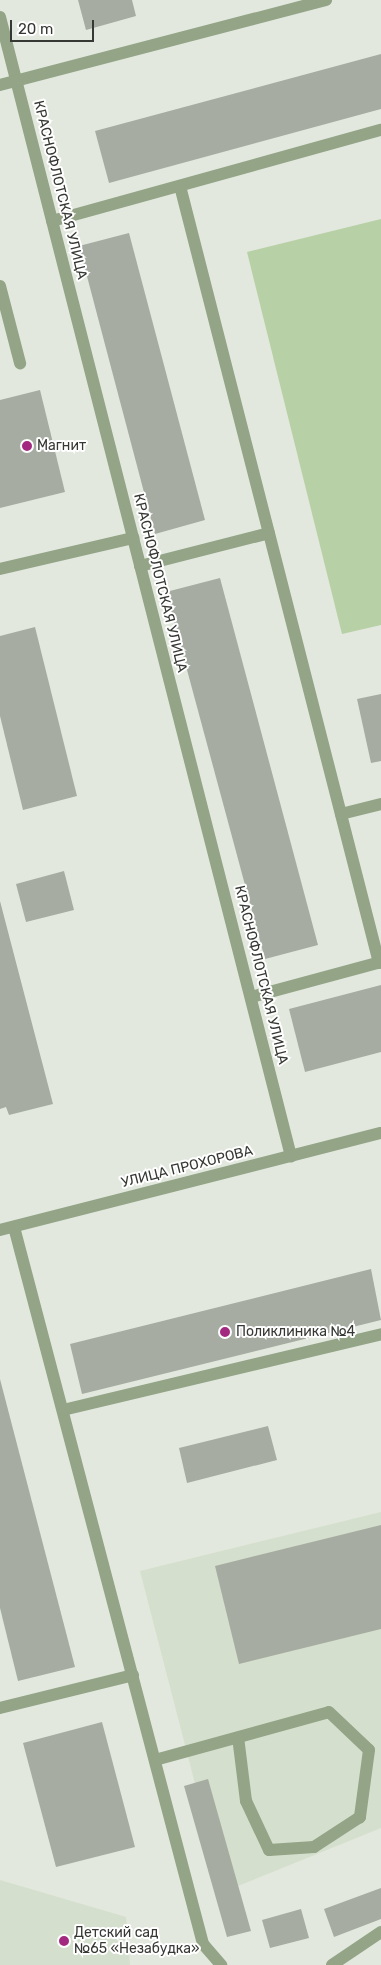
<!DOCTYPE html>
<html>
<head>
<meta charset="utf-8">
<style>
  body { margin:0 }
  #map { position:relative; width:381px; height:1965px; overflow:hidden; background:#e2e8dd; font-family:Rubik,sans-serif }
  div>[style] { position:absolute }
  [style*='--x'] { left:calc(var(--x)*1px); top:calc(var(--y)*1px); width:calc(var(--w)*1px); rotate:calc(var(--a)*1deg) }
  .built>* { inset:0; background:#d5dfcd }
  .green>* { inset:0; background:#b8d0a6 }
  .building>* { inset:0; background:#a6aca2 }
  .minor>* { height:12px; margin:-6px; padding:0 6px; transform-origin:6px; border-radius:6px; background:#93a487 }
  .dots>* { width:14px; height:14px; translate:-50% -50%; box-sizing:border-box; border:2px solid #fff; border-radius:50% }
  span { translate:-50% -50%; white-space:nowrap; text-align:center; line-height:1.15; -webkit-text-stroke:4px #fff; paint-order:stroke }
  .street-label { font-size:14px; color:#353833 }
  .poi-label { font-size:14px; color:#353833 }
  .left { translate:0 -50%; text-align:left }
  .scale { position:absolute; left:10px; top:20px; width:84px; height:22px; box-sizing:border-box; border:2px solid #353833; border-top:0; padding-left:6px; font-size:15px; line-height:18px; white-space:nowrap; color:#353833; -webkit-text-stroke:4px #fff; paint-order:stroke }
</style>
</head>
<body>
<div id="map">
  <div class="built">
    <div style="clip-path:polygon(381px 1512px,381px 1828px,223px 1892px,140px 1571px)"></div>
    <div style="clip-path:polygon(0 1880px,126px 1917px,130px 1965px,0 1965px)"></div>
  </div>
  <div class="green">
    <div style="clip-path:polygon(381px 219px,381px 625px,342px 634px,247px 252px)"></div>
  </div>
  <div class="building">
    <div style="clip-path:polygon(78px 0,132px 0,136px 16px,86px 30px)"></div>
    <div style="clip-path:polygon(381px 54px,381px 109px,109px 183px,95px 131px)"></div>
    <div style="clip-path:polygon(129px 233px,205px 520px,155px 534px,79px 246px)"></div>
    <div style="clip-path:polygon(40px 390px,65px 492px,0 508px,0 400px)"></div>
    <div style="clip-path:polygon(220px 578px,318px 945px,265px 959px,166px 592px)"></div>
    <div style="clip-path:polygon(35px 627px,77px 796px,23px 810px,0 716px,0 636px)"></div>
    <div style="clip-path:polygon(381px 694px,381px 761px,371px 763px,357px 699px)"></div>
    <div style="clip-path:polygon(64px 871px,74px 910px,26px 922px,16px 884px)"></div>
    <div style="clip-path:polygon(0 901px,53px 1104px,9px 1115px,6px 1107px,0 1109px)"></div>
    <div style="clip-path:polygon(381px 985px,381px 1052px,305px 1072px,289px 1009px)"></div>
    <div style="clip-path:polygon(371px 1269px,381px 1320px,82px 1394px,70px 1344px)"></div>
    <div style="clip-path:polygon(0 1379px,75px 1667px,18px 1681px,0 1608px)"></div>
    <div style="clip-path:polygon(268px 1426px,277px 1460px,187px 1483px,179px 1448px)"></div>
    <div style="clip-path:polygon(381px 1525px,381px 1629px,239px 1664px,215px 1566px)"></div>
    <div style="clip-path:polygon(102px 1722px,135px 1847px,56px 1867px,23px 1743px)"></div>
    <div style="clip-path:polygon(208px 1779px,251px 1931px,227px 1937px,184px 1786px)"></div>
    <div style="clip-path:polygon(381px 1888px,381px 1919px,334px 1937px,324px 1909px)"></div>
    <div style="clip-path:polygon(301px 1909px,309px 1938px,270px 1948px,262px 1920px)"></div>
  </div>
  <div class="minor">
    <div style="--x:0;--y:17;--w:1176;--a:75.67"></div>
    <div style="--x:0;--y:85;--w:337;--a:-14.6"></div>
    <div style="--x:180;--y:186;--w:802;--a:75.63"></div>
    <div style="--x:52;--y:221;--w:341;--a:-15.5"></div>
    <div style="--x:0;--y:286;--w:80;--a:75.4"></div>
    <div style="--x:140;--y:566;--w:133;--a:-14.3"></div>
    <div style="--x:0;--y:569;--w:137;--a:-13.1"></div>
    <div style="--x:341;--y:814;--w:41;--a:-14"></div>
    <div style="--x:251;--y:997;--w:135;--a:-15.1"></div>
    <div style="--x:14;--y:1227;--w:741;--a:75.23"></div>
    <div style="--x:203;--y:1944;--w:28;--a:49"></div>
    <div style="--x:0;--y:1230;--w:393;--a:-14.3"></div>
    <div style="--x:63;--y:1410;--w:327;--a:-13.4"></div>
    <div style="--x:0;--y:1708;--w:137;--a:-13.9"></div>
    <div style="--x:155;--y:1760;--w:180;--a:-15.4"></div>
    <div style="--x:329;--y:1712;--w:55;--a:43.5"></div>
    <div style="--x:369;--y:1750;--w:68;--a:97.7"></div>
    <div style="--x:360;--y:1817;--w:55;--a:146.9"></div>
    <div style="--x:314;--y:1847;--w:45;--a:176.2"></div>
    <div style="--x:269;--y:1850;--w:54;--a:-115.1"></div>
    <div style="--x:246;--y:1801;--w:64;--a:-97.1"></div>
    <div style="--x:332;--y:1965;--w:59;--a:-34"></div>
  </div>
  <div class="dots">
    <div style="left:27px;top:446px;background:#a2297f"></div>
    <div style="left:225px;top:1332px;background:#a2297f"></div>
    <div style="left:64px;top:1941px;background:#a2297f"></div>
  </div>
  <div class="street-label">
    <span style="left:60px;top:190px;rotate:76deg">КРАСНОФЛОТСКАЯ УЛИЦА</span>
    <span style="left:160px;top:583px;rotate:76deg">КРАСНОФЛОТСКАЯ УЛИЦА</span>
    <span style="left:261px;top:975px;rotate:76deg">КРАСНОФЛОТСКАЯ УЛИЦА</span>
    <span style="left:187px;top:1167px;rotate:-14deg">УЛИЦА ПРОХОРОВА</span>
  </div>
  <div class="poi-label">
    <span class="left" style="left:37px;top:446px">Магнит</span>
    <span class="left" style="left:236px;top:1332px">Поликлиника №4</span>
    <span class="left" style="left:74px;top:1941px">Детский сад<br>№65 «Незабудка»</span>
  </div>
  <div class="scale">20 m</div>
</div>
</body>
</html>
